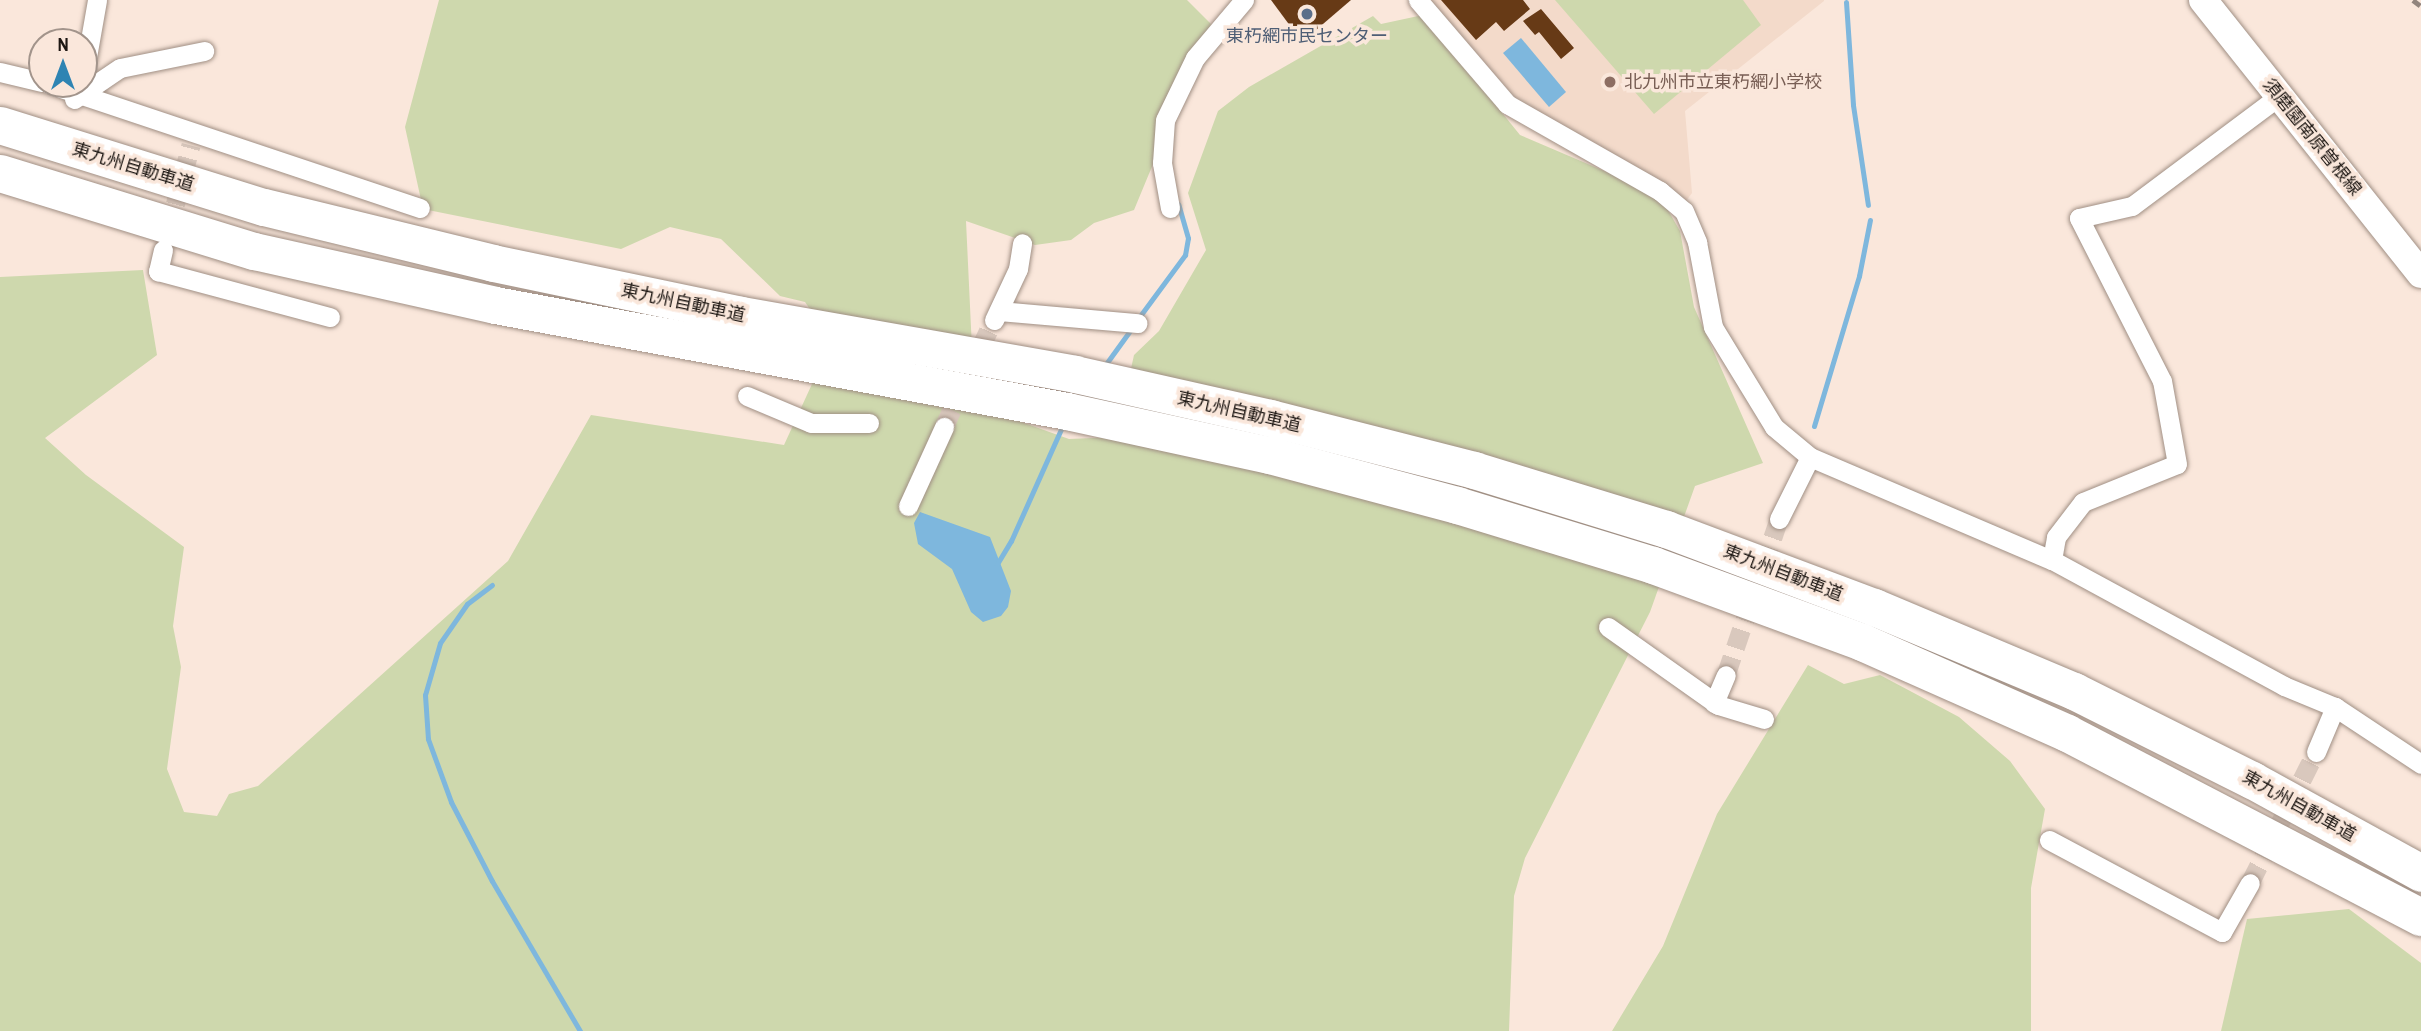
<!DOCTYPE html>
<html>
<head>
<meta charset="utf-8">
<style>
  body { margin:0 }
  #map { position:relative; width:2421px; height:1031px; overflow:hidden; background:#fae7db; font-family:"Archivo Narrow","Noto Sans JP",sans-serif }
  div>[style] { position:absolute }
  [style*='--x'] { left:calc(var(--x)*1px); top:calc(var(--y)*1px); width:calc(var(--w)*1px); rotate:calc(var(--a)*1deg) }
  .built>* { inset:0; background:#f3daca }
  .green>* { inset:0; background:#ced8ad }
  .water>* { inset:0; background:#7eb7dd }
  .stream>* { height:5px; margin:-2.5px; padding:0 2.5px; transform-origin:2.5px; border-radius:2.5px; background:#7eb7dd }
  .building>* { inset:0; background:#673a16 }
  .minor-tunnel>* { height:19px; margin-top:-9.5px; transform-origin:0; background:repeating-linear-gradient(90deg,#d9c8bd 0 19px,transparent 0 29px) }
  .roads { filter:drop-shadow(0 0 2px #a08f84) drop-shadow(0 0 2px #a08f84) }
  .minor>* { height:19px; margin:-9.5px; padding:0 9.5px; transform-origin:9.5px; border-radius:9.5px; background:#fff }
  .secondary>* { height:28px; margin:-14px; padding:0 14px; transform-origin:14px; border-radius:14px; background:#fff }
  .motorway>* { height:37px; margin:-18.5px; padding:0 18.5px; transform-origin:18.5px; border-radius:18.5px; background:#fff }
  .rail>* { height:5px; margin-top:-2.5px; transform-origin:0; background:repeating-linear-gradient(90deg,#92857d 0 9px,transparent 0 18px) }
  .dots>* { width:19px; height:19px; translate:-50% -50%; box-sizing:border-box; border:4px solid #fae7db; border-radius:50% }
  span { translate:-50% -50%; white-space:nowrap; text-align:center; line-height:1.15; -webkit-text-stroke:7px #fae7db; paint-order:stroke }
  .service-label { font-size:18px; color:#4e5e75 }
  .education-label { font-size:18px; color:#785e54 }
  .left { translate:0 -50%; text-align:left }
  .street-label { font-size:18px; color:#1d1713 }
  .north { position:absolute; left:28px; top:28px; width:70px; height:70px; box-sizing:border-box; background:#fae7db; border:2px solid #a2948b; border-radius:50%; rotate:0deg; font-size:19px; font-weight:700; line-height:28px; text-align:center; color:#1d1713 }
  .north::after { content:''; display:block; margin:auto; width:24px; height:32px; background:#2e84b3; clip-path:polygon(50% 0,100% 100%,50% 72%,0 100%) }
</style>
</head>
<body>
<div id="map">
  <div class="built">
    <div style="clip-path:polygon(1429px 0,1824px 0,1824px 1px,1685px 111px,1692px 193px,1683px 205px,1529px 123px)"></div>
  </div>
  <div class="green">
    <div style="clip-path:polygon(439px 0,1187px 0,1211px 24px,1134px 210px,1094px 223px,1071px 240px,1035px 245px,966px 221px,973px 370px,985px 395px,1005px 416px,1069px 439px,1116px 437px,1134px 355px,1159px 331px,1206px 250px,1188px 193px,1218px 111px,1249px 87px,1373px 16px,1381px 24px,1423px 15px,1520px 135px,1630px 182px,1665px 205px,1680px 231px,1694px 307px,1763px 463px,1695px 486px,1650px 612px,1525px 858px,1514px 896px,1509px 1031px,0 1031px,0 277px,143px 270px,157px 355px,45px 438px,86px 475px,184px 547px,173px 626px,181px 667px,167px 769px,184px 812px,217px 816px,229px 794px,258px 786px,508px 561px,591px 415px,784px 445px,812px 384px,818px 321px,805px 302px,780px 296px,721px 239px,670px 227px,621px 249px,423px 209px,405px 127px)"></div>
    <div style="clip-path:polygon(1555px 0,1743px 0,1761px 25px,1654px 114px)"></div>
    <div style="clip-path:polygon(1808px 665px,1844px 684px,1880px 675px,1959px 717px,2010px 761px,2045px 809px,2031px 888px,2031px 1031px,1612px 1031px,1663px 946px,1717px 814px)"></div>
    <div style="clip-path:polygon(2349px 909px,2421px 963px,2421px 1031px,2221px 1031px,2247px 919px)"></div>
  </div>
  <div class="water">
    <div style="clip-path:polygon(1521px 38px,1566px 92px,1549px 107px,1503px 53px)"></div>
    <div style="clip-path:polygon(920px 512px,990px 537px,1011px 591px,1008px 607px,1001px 616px,983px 622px,971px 612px,952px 569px,918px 544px,914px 523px)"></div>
  </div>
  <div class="stream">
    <div style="--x:1846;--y:2;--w:103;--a:86.1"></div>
    <div style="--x:1853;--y:105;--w:101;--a:81.5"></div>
    <div style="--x:1137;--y:320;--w:81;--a:-53.6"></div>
    <div style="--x:1185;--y:255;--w:17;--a:-80"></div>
    <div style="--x:1188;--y:238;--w:35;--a:-106"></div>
    <div style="--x:1103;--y:368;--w:49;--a:-54.1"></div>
    <div style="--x:1814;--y:426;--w:157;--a:-73.3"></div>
    <div style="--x:1859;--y:276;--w:57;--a:-78.9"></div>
    <div style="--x:997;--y:564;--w:27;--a:-59"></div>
    <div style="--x:1011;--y:541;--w:127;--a:-65.9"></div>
    <div style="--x:492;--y:585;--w:31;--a:143"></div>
    <div style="--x:467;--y:604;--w:47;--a:124.7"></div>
    <div style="--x:440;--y:643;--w:54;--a:106.1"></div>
    <div style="--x:425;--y:695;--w:44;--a:86.1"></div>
    <div style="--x:428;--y:739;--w:67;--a:69.9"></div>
    <div style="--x:451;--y:802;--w:89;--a:62.6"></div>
    <div style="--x:492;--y:881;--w:174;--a:59.6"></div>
  </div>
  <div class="building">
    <div style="clip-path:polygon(1271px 0,1351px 0,1302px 42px)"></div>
    <div style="clip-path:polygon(1441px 0,1523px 0,1530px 9px,1504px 31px,1496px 22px,1476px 40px)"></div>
    <div style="clip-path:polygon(1541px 9px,1574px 48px,1561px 59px,1539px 32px,1535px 35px,1523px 21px)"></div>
  </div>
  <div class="minor-tunnel">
    <div style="--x:168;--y:232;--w:90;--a:-75.2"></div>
    <div style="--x:944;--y:427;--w:117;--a:-65.2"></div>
    <div style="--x:1726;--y:675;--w:165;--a:-71.2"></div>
    <div style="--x:2250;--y:883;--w:147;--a:-63.3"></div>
  </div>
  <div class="roads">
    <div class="minor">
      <div style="--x:1418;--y:0;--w:137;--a:49.4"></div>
      <div style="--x:1507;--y:104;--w:176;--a:29.6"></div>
      <div style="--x:1660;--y:191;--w:31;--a:40"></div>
      <div style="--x:1684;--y:211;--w:34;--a:67"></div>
      <div style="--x:1697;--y:242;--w:86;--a:79.3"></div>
      <div style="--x:1713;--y:327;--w:117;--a:58.6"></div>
      <div style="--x:1774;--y:427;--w:47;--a:39.8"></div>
      <div style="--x:1810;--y:457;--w:263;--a:23.1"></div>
      <div style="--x:2052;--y:560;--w:264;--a:28.5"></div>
      <div style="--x:2284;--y:686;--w:55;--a:22.4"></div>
      <div style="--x:2335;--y:707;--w:103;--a:33.5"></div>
      <div style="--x:0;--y:72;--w:43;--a:13.4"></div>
      <div style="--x:84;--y:74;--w:75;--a:-80"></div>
      <div style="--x:49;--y:84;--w:391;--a:18.5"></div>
      <div style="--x:74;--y:99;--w:55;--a:-34"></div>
      <div style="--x:120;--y:68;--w:86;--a:-11.4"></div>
      <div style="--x:1170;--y:208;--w:46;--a:-100.1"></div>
      <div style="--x:1162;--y:163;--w:43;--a:-86"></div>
      <div style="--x:1165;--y:120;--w:69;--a:-64.2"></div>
      <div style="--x:1195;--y:58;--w:76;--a:-49.8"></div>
      <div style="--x:163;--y:250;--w:22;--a:103"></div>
      <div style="--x:158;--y:271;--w:178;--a:15"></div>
      <div style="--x:999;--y:311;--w:139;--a:5"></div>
      <div style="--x:994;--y:320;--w:56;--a:-64.8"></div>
      <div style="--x:1018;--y:269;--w:26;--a:-81"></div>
      <div style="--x:747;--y:396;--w:69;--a:22.9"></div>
      <div style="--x:811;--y:423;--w:58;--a:0"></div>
      <div style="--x:908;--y:506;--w:87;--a:-65.5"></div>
      <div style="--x:1779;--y:519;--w:69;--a:-63.4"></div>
      <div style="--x:2052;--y:560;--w:23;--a:-80"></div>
      <div style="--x:2056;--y:537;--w:44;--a:-52.4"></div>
      <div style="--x:2083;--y:502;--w:101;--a:-22"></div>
      <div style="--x:2177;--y:464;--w:84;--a:-100.2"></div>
      <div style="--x:2162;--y:381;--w:183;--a:-117"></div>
      <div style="--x:2079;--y:218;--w:54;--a:-12.8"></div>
      <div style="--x:2132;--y:206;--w:184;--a:-36.8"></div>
      <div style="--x:1608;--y:627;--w:135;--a:35.3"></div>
      <div style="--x:1718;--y:705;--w:48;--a:16.9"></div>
      <div style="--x:1714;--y:703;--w:30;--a:-67"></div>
      <div style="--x:2316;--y:752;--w:49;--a:-67.1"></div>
      <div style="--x:2049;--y:840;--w:196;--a:28"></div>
      <div style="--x:2222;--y:932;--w:56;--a:-60.3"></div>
    </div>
    <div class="secondary">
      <div style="--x:2203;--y:0;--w:350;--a:51.5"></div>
    </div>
    <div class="motorway">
      <div style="--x:0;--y:125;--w:276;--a:17.3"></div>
      <div style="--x:264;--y:207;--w:236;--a:13.7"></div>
      <div style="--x:493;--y:263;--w:253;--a:11.8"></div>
      <div style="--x:741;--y:315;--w:339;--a:10"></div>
      <div style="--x:1075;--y:374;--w:200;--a:12.7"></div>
      <div style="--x:1270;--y:418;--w:211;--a:14.3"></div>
      <div style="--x:1474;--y:470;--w:201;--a:17.1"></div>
      <div style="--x:1666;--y:529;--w:222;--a:20.6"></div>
      <div style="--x:1874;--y:607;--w:217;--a:22.8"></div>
      <div style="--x:2074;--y:691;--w:199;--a:26.6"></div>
      <div style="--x:2252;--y:780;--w:193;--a:28.8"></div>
      <div style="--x:0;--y:173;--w:266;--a:17.1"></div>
      <div style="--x:254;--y:251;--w:247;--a:12.6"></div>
      <div style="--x:495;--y:305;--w:582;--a:10.5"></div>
      <div style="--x:1067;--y:411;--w:207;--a:12.3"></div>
      <div style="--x:1269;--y:455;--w:195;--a:14.9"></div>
      <div style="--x:1457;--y:505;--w:205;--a:17"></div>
      <div style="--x:1653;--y:565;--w:223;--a:20.2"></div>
      <div style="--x:1862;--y:642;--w:224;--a:23.9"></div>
      <div style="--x:2067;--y:733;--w:399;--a:27.5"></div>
    </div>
  </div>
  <div class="rail">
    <div style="--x:2413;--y:0;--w:10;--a:37"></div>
  </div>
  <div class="dots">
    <div style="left:1307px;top:14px;background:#5c6f8a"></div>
    <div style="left:1610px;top:82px;background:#8d6e63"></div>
  </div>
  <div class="service-label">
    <span style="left:1307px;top:36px">東朽網市民センター</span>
  </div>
  <div class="education-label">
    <span class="left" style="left:1624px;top:82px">北九州市立東朽網小学校</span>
  </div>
  <div class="street-label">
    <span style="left:2312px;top:137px;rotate:51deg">須磨園南原曽根線</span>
    <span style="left:133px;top:167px;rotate:17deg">東九州自動車道</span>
    <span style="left:683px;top:303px;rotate:12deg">東九州自動車道</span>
    <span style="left:1239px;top:412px;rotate:13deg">東九州自動車道</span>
    <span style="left:1783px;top:573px;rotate:21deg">東九州自動車道</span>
    <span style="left:2299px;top:806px;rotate:29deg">東九州自動車道</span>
  </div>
  <div class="north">N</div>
</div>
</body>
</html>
